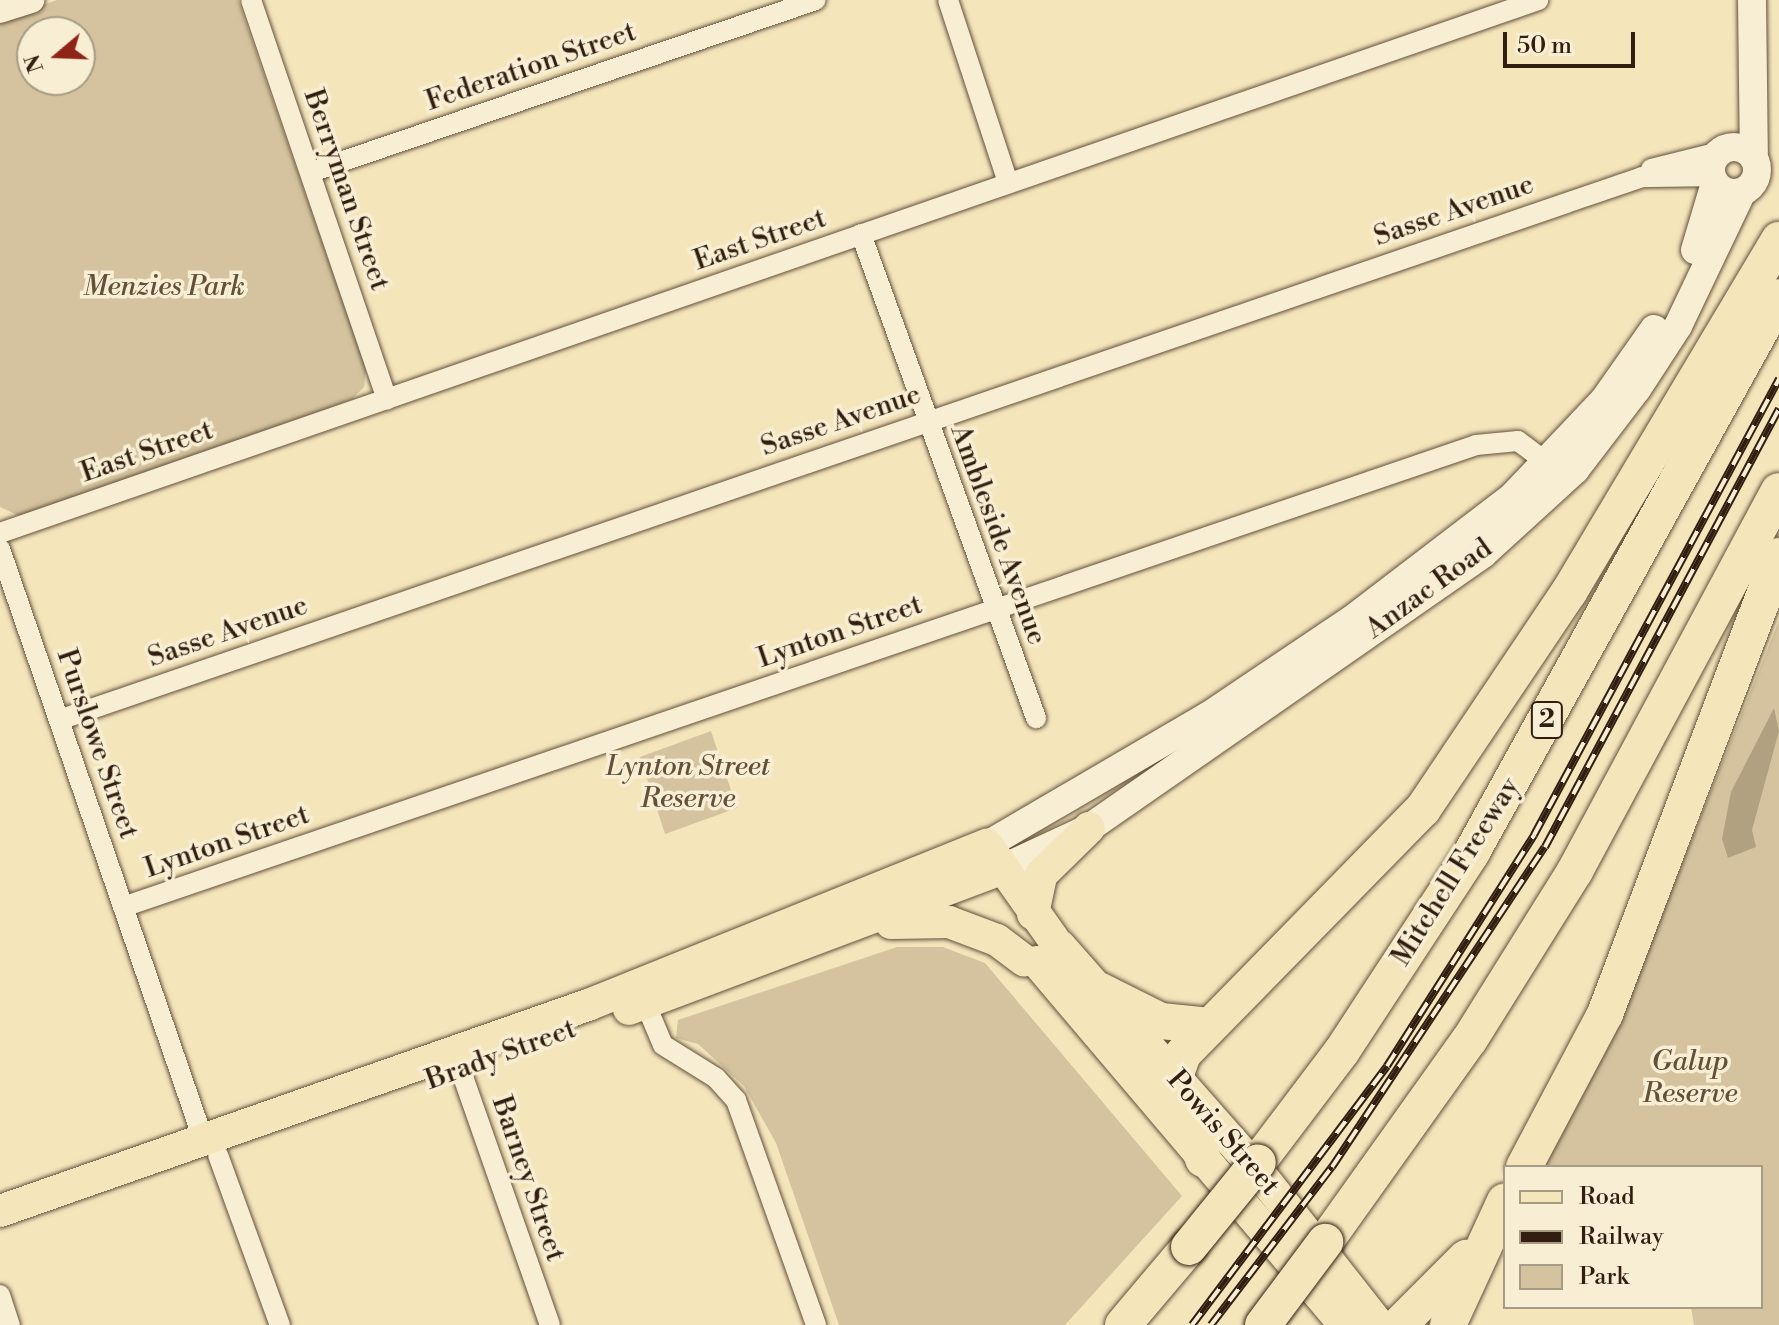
<!DOCTYPE html>
<html>
<head>
<meta charset="utf-8">
<style>
  body { margin:0 }
  #map { position:relative; width:1779px; height:1325px; overflow:hidden; background:#f5e5bb; font-family:"Libre Bodoni",serif }
  div>[style] { position:absolute }
  [style*='--x'] { left:calc(var(--x)*1px); top:calc(var(--y)*1px); width:calc(var(--w)*1px); rotate:calc(var(--a)*1deg) }
  .green>* { inset:0; background:#d4c39e }
  .water>* { inset:0; background:#b2a181 }
  .roads { filter:drop-shadow(0 0 2px #62503c) drop-shadow(0 0 2px #62503c) }
  .minor>* { height:20px; margin:-10px; padding:0 10px; transform-origin:10px; border-radius:10px; background:#f8eed3 }
  .tertiary>* { height:26px; margin:-13px; padding:0 13px; transform-origin:13px; border-radius:13px; background:#f8eed3 }
  .secondary>* { height:28px; margin:-14px; padding:0 14px; transform-origin:14px; border-radius:14px; background:#f8eed3 }
  .secondary>.ring { margin:-14px; padding:0; box-sizing:content-box; background:none; border:28px solid #f8eed3; border-radius:50% }
  .primary>* { height:32px; margin:-16px; padding:0 16px; transform-origin:16px; border-radius:16px; background:#f5e5bb }
  .motorway>* { height:36px; margin:-18px; padding:0 18px; transform-origin:18px; border-radius:18px; background:#f5e5bb }
  .rail>* { height:8px; margin-top:-4px; transform-origin:0; background:repeating-linear-gradient(90deg,#f8eed3 0 15px,#311e11 0 30px); box-sizing:border-box; border-block:2px solid #311e11 }
  .bridges { filter:drop-shadow(0 0 2px #311e11) drop-shadow(0 0 2px #311e11) }
  .motorway-bridge>* { height:36px; margin:-18px; padding:0 18px; transform-origin:18px; border-radius:18px; background:#f5e5bb }
  span { translate:-50% -50%; white-space:nowrap; text-align:center; line-height:1.15; -webkit-text-stroke:7px #f8eed3; paint-order:stroke }
  .shield-label span { padding:2px 6px; background:#f8eed3; border:2px solid; border-radius:6px; -webkit-text-stroke-width:0 }
  .shield-label { font-size:26px; color:#311e11; font-weight:700 }
  .street-label { font-size:28px; color:#311e11 }
  .park-label { font-size:28px; color:#62503b; font-style:italic }
  .legend { position:absolute; left:1503px; top:1165px; width:260px; height:144px; box-sizing:border-box; background:#f8eed3; border:2px solid #a89b85; margin:0; padding:10px 14px; list-style:none; font-size:24px; color:#311e11 }
  .legend li { display:flex; align-items:center; gap:16px; height:40px }
  .legend b { width:40px; border:2px solid #a89b85 }
  .north { position:absolute; left:16px; top:16px; width:80px; height:80px; box-sizing:border-box; background:#f8eed3; border:2px solid #a89b85; border-radius:50%; rotate:251deg; font-size:22px; font-weight:700; line-height:32px; text-align:center; color:#311e11 }
  .north::after { content:''; display:block; margin:auto; width:28px; height:36px; background:#8f2418; clip-path:polygon(50% 0,100% 100%,50% 72%,0 100%) }
  .scale { position:absolute; left:1503px; top:32px; width:132px; height:36px; box-sizing:border-box; border:4px solid #311e11; border-top:0; padding-left:10px; font-size:24px; line-height:28px; white-space:nowrap; color:#311e11; -webkit-text-stroke:6px #f8eed3; paint-order:stroke }
</style>
</head>
<body>
<div id="map">
  <div class="green">
    <div style="clip-path:polygon(evenodd,57px 0,238px 0,366px 369px,364px 387px,351px 400px,19px 516px,0 507px,0 20px,57px 0,32px 32px,80px 32px,80px 80px,32px 80px,32px 32px)"></div>
    <div style="clip-path:polygon(1779px 620px,1779px 1325px,1694px 1325px,1691px 1307px,1761px 1307px,1761px 1167px,1544px 1167px,1616px 1030px)"></div>
    <div style="clip-path:polygon(711px 731px,737px 808px,665px 834px,640px 757px)"></div>
    <div style="clip-path:polygon(897px 947px,943px 947px,985px 963px,1182px 1196px,1065px 1325px,839px 1325px,776px 1143px,744px 1086px,698px 1044px,676px 1038px,678px 1020px)"></div>
  </div>
  <div class="water">
    <div style="clip-path:polygon(1774px 708px,1779px 731px,1752px 830px,1756px 847px,1728px 858px,1722px 839px,1731px 792px)"></div>
  </div>
  <div class="roads">
    <div class="minor">
      <div style="--x:251;--y:0;--w:422;--a:71.2"></div>
      <div style="--x:948;--y:0;--w:192;--a:71.8"></div>
      <div style="--x:1651;--y:169;--w:70;--a:-14"></div>
      <div style="--x:311;--y:172;--w:533;--a:-18.81"></div>
      <div style="--x:861;--y:234;--w:515;--a:70.12"></div>
      <div style="--x:0;--y:533;--w:1628;--a:-19.11"></div>
      <div style="--x:0;--y:549;--w:624;--a:71.01"></div>
      <div style="--x:59;--y:720;--w:1674;--a:-18.93"></div>
      <div style="--x:1642;--y:177;--w:70;--a:-0.8"></div>
      <div style="--x:123;--y:907;--w:1430;--a:-18.85"></div>
      <div style="--x:1476;--y:445;--w:42;--a:-5.4"></div>
      <div style="--x:1518;--y:441;--w:45;--a:36.9"></div>
      <div style="--x:641;--y:993;--w:56;--a:67.1"></div>
      <div style="--x:663;--y:1045;--w:62;--a:31.9"></div>
      <div style="--x:716;--y:1078;--w:30;--a:48"></div>
      <div style="--x:736;--y:1100;--w:239;--a:70.4"></div>
      <div style="--x:454;--y:1051;--w:290;--a:70.7"></div>
      <div style="--x:218;--y:1155;--w:181;--a:70"></div>
      <div style="--x:0;--y:1295;--w:32;--a:72"></div>
    </div>
    <div class="tertiary">
      <div style="--x:0;--y:10;--w:33;--a:-18"></div>
    </div>
    <div class="secondary">
      <div style="--x:1752;--y:0;--w:157;--a:89.3"></div>
      <div class="ring" style="left:1711px;top:147px;width:18px;height:18px"></div>
      <div style="--x:1695;--y:250;--w:70;--a:-73.4"></div>
      <div style="--x:987;--y:845;--w:256;--a:-30.3"></div>
      <div style="--x:1208;--y:716;--w:172;--a:-33.9"></div>
      <div style="--x:1351;--y:620;--w:204;--a:-37.4"></div>
      <div style="--x:1513;--y:496;--w:132;--a:-46.5"></div>
      <div style="--x:1604;--y:400;--w:87;--a:-54.8"></div>
      <div style="--x:999;--y:870;--w:99;--a:-25"></div>
      <div style="--x:1089;--y:828;--w:480;--a:-34.8"></div>
      <div style="--x:1483;--y:554;--w:125;--a:-42.4"></div>
      <div style="--x:1575;--y:470;--w:102;--a:-52.6"></div>
      <div style="--x:1637;--y:389;--w:75;--a:-56.9"></div>
      <div style="--x:1678;--y:326;--w:148;--a:-64.5"></div>
    </div>
    <div class="primary">
      <div style="--x:1033;--y:914;--w:40;--a:-78"></div>
      <div style="--x:1041;--y:875;--w:67;--a:-44.4"></div>
      <div style="--x:891;--y:923;--w:58;--a:-1"></div>
      <div style="--x:949;--y:922;--w:51;--a:20.6"></div>
      <div style="--x:997;--y:940;--w:34;--a:37"></div>
      <div style="--x:1060;--y:946;--w:303;--a:48.7"></div>
      <div style="--x:1260;--y:1174;--w:192;--a:51.8"></div>
      <div style="--x:1037;--y:962;--w:476;--a:49.7"></div>
      <div style="--x:629;--y:1009;--w:395;--a:-20.6"></div>
      <div style="--x:0;--y:1211;--w:623;--a:-19.31"></div>
      <div style="--x:588;--y:1005;--w:430;--a:-21.9"></div>
      <div style="--x:987;--y:845;--w:116;--a:54.8"></div>
    </div>
    <div class="motorway">
      <div style="--x:1101;--y:991;--w:67;--a:26.6"></div>
      <div style="--x:1161;--y:1021;--w:49;--a:5.8"></div>
      <div style="--x:1203;--y:1159;--w:87;--a:-108.9"></div>
      <div style="--x:1175;--y:1077;--w:24;--a:-71"></div>
      <div style="--x:1183;--y:1054;--w:343;--a:-45.6"></div>
      <div style="--x:1423;--y:809;--w:262;--a:-56.1"></div>
      <div style="--x:1569;--y:592;--w:410;--a:-59.2"></div>
      <div style="--x:1258;--y:1162;--w:139;--a:-52.9"></div>
      <div style="--x:1342;--y:1051;--w:238;--a:-56.8"></div>
      <div style="--x:1472;--y:852;--w:634;--a:-61.05"></div>
      <div style="--x:1524;--y:1167;--w:173;--a:-62.1"></div>
      <div style="--x:1605;--y:1014;--w:490;--a:-69.2"></div>
      <div style="--x:1325;--y:1242;--w:249;--a:-54.5"></div>
      <div style="--x:1470;--y:1039;--w:198;--a:-58"></div>
      <div style="--x:1575;--y:871;--w:431;--a:-61.8"></div>
      <div style="--x:1123;--y:1325;--w:102;--a:-49.8"></div>
      <div style="--x:1399;--y:1325;--w:95;--a:-45"></div>
      <div style="--x:1448;--y:1325;--w:136;--a:-65.3"></div>
    </div>
  </div>
  <div class="rail">
    <div style="--x:1192;--y:1325;--w:324;--a:-53"></div>
    <div style="--x:1387;--y:1066;--w:274;--a:-57.5"></div>
    <div style="--x:1534;--y:835;--w:518;--a:-61.75"></div>
    <div style="--x:1211;--y:1325;--w:199;--a:-52.6"></div>
    <div style="--x:1332;--y:1167;--w:384;--a:-56.4"></div>
    <div style="--x:1545;--y:847;--w:497;--a:-61.9"></div>
  </div>
  <div class="bridges">
    <div class="motorway-bridge">
      <div style="--x:1189;--y:1247;--w:109;--a:-50.9"></div>
      <div style="--x:1263;--y:1325;--w:104;--a:-53.2"></div>
    </div>
  </div>
  <div class="shield-label">
    <span style="left:1547px;top:720px">2</span>
  </div>
  <div class="street-label">
    <span style="left:531px;top:67px;rotate:-19deg">Federation Street</span>
    <span style="left:346px;top:190px;rotate:71deg">Berryman Street</span>
    <span style="left:1454px;top:211px;rotate:-19deg">Sasse Avenue</span>
    <span style="left:760px;top:240px;rotate:-19deg">East Street</span>
    <span style="left:841px;top:421px;rotate:-19deg">Sasse Avenue</span>
    <span style="left:147px;top:452px;rotate:-19deg">East Street</span>
    <span style="left:998px;top:535px;rotate:70deg">Ambleside Avenue</span>
    <span style="left:1429px;top:589px;rotate:-36deg">Anzac Road</span>
    <span style="left:228px;top:632px;rotate:-19deg">Sasse Avenue</span>
    <span style="left:840px;top:632px;rotate:-19deg">Lynton Street</span>
    <span style="left:97px;top:744px;rotate:71deg">Purslowe Street</span>
    <span style="left:227px;top:842px;rotate:-19deg">Lynton Street</span>
    <span style="left:1456px;top:872px;rotate:-58deg">Mitchell Freeway</span>
    <span style="left:501px;top:1055px;rotate:-20deg">Brady Street</span>
    <span style="left:1223px;top:1133px;rotate:49deg">Powis Street</span>
    <span style="left:528px;top:1179px;rotate:71deg">Barney Street</span>
  </div>
  <div class="park-label">
    <span style="left:164px;top:287px">Menzies Park</span>
    <span style="left:688px;top:783px">Lynton Street<br>Reserve</span>
    <span style="left:1690px;top:1078px">Galup<br>Reserve</span>
  </div>
  <ul class="legend">
  <li><b style="height:10px;background:#f5e5bb"></b>Road</li>
  <li><b style="height:10px;background:#311e11"></b>Railway</li>
  <li><b style="height:22px;background:#d4c39e"></b>Park</li>
  </ul>
  <div class="north">N</div>
  <div class="scale">50 m</div>
</div>
</body>
</html>
